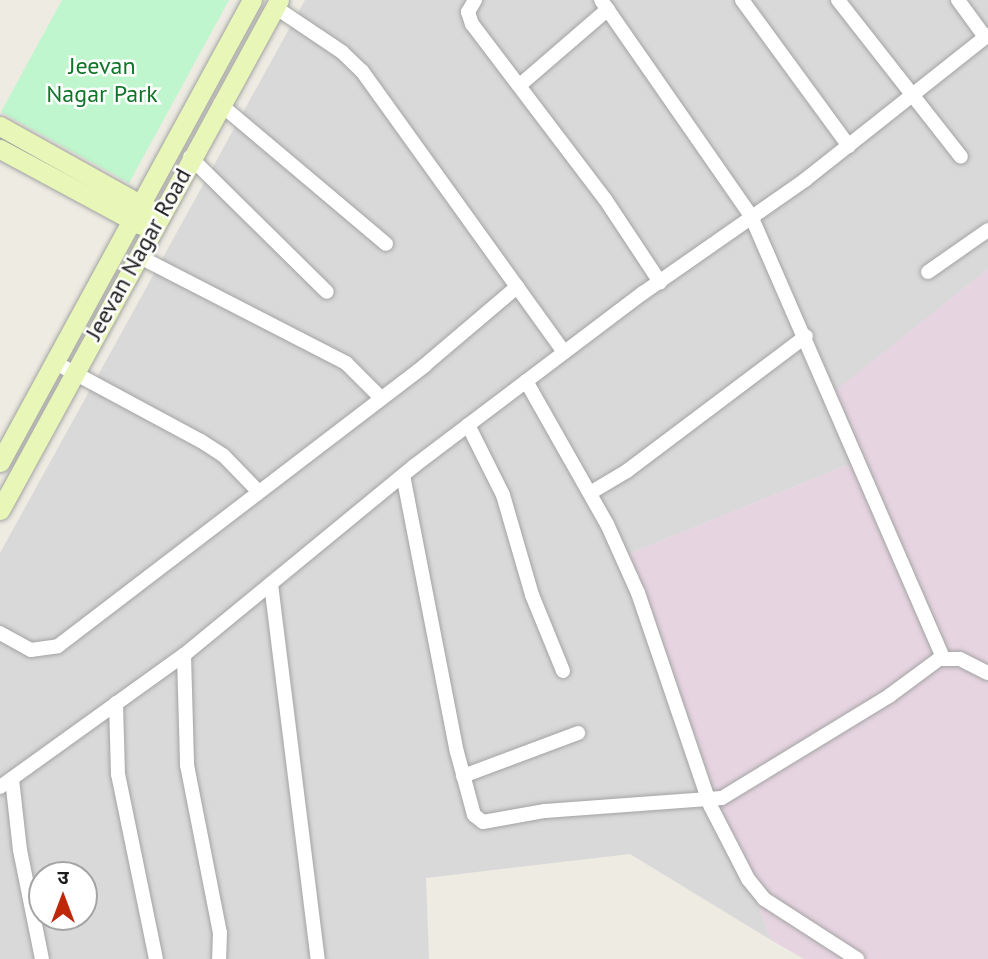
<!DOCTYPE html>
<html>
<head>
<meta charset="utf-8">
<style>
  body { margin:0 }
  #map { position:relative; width:988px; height:959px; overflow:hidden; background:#edebe2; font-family:"PT Sans","Noto Sans Devanagari",sans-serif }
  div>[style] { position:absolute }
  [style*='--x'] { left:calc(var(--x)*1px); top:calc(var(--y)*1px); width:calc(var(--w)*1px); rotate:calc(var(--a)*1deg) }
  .residential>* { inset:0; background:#dad9d9 }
  .industrial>* { inset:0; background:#e6d4e0 }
  .park>* { inset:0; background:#c0f6cd }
  .roads { filter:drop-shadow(0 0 2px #a3a3a3) drop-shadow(0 0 2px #a3a3a3) }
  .street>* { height:14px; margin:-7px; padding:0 7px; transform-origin:7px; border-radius:7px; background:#fff }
  .secondary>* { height:19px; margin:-9.5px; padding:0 9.5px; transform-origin:9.5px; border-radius:9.5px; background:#e8f6b7 }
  span { translate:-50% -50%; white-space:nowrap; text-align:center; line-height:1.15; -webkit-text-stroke:5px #fff; paint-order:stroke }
  .park-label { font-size:24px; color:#107429 }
  .street-label { font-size:24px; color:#1c1c1c }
  .north { position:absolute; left:28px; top:861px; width:70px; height:70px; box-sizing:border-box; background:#fff; border:2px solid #a4a4a4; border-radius:50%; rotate:0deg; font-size:19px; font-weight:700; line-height:28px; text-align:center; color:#1c1c1c }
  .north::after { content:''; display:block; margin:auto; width:24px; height:32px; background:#bf2709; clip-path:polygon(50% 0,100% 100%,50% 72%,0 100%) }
</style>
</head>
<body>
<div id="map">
  <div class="residential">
    <div style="clip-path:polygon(evenodd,305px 0,988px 0,988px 269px,836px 391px,865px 458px,626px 555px,771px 940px,630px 854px,426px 878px,429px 959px,0 959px,0 553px,305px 0,42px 875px,84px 875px,84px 917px,42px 917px,42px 875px)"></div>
  </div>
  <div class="industrial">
    <div style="clip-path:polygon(988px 269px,988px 959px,804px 959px,771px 940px,626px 555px,865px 458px,835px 391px)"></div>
  </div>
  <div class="park">
    <div style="clip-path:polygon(62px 0,229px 0,129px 183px,1px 112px)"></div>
  </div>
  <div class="roads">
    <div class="street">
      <div style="--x:475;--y:0;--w:14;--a:120"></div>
      <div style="--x:468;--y:12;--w:13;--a:72"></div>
      <div style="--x:472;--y:24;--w:220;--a:52.8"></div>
      <div style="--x:605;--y:199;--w:100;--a:56.5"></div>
      <div style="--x:601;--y:0;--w:263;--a:55.2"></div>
      <div style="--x:751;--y:216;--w:481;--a:66.5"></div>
      <div style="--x:742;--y:0;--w:181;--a:53.8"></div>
      <div style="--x:838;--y:0;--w:199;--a:51.9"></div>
      <div style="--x:958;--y:0;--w:46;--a:53.9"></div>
      <div style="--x:275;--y:7;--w:81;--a:33.9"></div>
      <div style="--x:342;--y:52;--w:28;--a:44"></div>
      <div style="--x:362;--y:71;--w:346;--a:54.3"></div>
      <div style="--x:520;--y:85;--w:116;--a:-40.8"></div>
      <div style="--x:220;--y:104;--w:217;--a:40.1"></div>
      <div style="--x:190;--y:157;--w:192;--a:44.6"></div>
      <div style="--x:138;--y:256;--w:234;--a:27.2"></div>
      <div style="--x:346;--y:363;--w:49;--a:45"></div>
      <div style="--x:928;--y:272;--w:73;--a:-35"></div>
      <div style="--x:54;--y:362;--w:167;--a:28.3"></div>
      <div style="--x:201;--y:441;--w:27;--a:33"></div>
      <div style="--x:224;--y:456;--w:47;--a:45.9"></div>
      <div style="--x:526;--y:381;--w:164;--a:60.5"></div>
      <div style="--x:607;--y:524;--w:76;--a:65.8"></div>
      <div style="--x:638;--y:593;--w:224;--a:71.2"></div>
      <div style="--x:710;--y:805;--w:83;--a:62.8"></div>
      <div style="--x:748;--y:879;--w:26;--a:51"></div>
      <div style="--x:764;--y:899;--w:111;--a:32.8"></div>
      <div style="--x:468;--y:425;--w:78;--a:63.4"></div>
      <div style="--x:503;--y:495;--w:104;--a:73.8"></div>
      <div style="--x:532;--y:595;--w:82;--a:67.8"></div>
      <div style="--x:403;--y:475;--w:282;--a:79"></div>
      <div style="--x:457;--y:752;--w:65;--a:74.9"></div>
      <div style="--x:474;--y:815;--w:11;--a:38"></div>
      <div style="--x:483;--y:822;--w:63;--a:-10.1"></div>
      <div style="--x:545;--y:811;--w:177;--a:-4.2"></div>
      <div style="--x:722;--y:798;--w:196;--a:-31.4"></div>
      <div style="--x:889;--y:696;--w:62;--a:-36.5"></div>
      <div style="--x:939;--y:659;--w:21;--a:0"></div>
      <div style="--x:960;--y:659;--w:31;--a:27"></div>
      <div style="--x:590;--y:493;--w:43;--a:-30.7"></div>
      <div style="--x:627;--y:471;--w:224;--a:-37"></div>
      <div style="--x:271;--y:584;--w:378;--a:82.9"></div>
      <div style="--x:0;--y:633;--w:35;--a:29"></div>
      <div style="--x:31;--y:650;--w:27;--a:-8"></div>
      <div style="--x:58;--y:646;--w:462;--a:-37.4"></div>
      <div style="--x:425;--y:365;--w:121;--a:-40.3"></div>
      <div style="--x:184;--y:655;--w:110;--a:88.4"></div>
      <div style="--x:187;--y:765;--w:171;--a:78.9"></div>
      <div style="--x:220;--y:933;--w:26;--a:92"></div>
      <div style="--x:116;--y:703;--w:71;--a:88.4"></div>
      <div style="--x:118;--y:774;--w:189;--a:78.4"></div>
      <div style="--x:463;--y:776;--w:123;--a:-20.5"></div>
      <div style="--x:12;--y:779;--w:71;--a:83.6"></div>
      <div style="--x:20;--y:850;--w:111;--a:78.6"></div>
      <div style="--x:0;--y:787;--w:226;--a:-35.7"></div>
      <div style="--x:184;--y:655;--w:298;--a:-39.4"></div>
      <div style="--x:414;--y:466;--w:287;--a:-37.1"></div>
      <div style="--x:643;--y:293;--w:198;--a:-34.9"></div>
      <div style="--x:805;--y:180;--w:233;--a:-38.4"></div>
    </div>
    <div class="secondary">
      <div style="--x:0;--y:126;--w:174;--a:29.2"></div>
      <div style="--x:0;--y:149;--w:160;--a:28.3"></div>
      <div style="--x:0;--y:462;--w:526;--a:-61.39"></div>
      <div style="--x:0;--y:510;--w:581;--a:-61.32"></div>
    </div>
  </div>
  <div class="park-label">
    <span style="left:102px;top:80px">Jeevan<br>Nagar Park</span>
  </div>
  <div class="street-label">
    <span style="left:138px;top:254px;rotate:-61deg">Jeevan Nagar Road</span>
  </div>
  <div class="north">उ</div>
</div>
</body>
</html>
